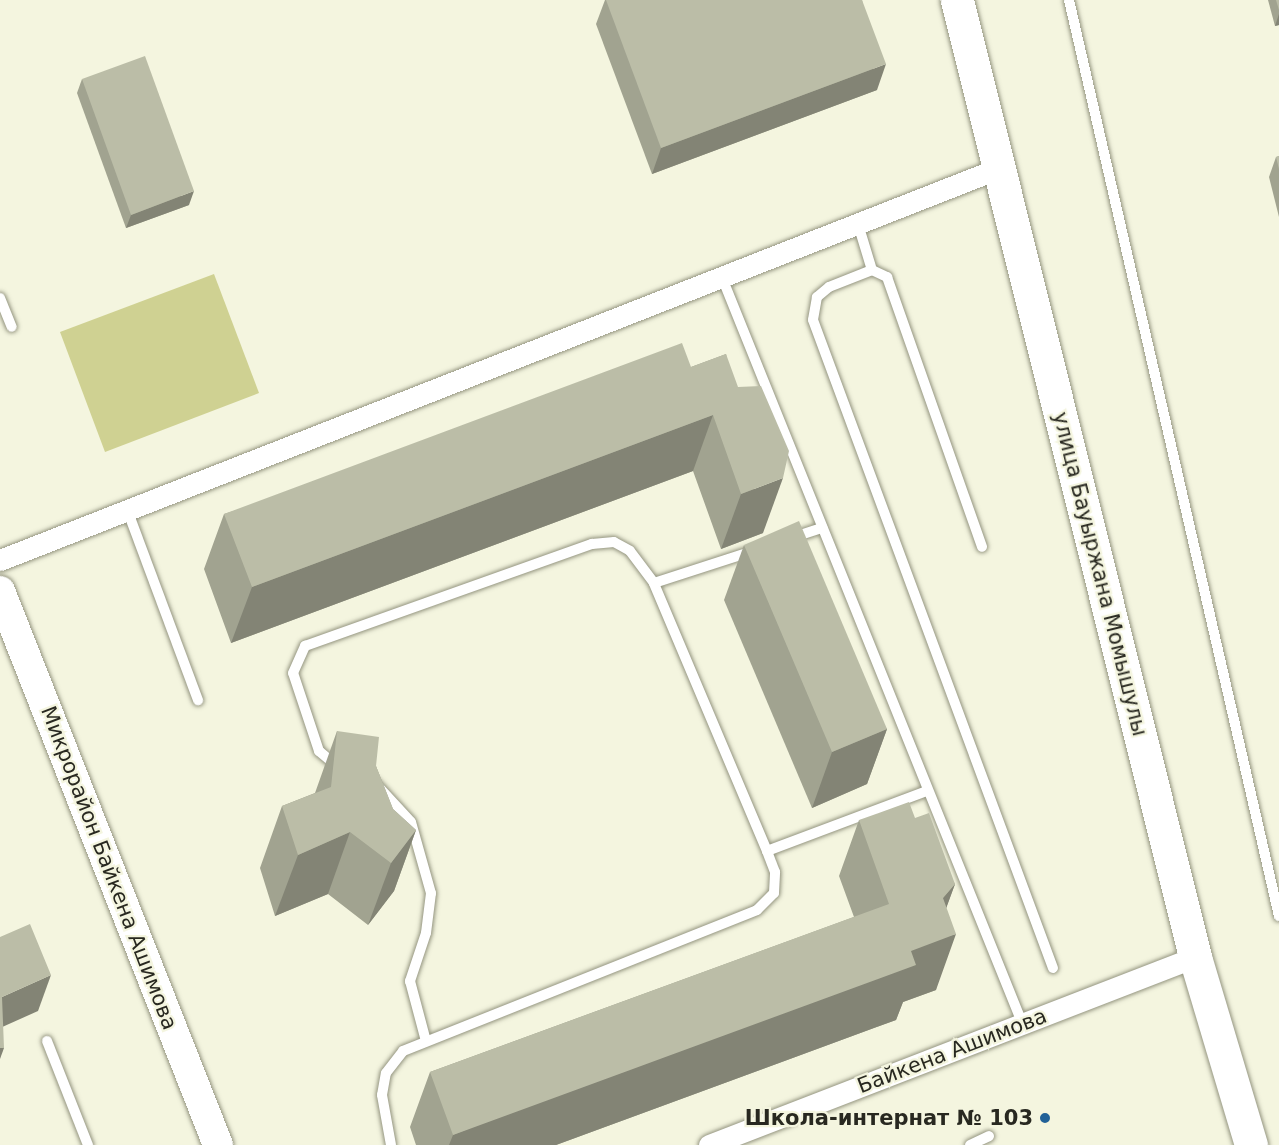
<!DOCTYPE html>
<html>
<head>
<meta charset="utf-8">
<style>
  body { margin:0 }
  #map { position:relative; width:1279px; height:1145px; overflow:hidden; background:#f4f5df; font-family:"DejaVu Sans",sans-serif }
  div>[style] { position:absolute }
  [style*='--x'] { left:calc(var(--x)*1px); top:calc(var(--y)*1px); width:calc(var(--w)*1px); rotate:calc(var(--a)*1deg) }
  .green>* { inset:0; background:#cfd192 }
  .roads { filter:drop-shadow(0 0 2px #949580) drop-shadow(0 0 2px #949580) }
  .lane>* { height:10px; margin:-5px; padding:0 5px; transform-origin:5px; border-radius:5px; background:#fff }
  .street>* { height:21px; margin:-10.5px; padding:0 10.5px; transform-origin:10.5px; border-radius:10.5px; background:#fff }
  .secondary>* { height:30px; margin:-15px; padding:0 15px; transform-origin:15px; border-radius:15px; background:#fff }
  .primary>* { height:33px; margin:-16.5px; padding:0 16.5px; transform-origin:16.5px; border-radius:16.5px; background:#fff }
  .wall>* { inset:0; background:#a1a390 }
  .shaded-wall>* { inset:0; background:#838475 }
  .building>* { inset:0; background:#bbbda7 }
  .dots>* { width:16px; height:16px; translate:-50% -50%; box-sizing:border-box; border:3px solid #f4f5df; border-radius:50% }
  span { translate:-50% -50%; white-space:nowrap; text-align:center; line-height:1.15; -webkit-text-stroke:4.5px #f4f5df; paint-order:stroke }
  .street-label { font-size:21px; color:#282820 }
  .poi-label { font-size:21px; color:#282820; font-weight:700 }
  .right { translate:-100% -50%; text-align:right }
</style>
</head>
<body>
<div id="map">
  <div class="green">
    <div style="clip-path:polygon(214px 274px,259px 393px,105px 452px,60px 332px)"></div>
  </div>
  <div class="roads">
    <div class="lane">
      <div style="--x:1069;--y:0;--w:940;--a:77.09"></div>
      <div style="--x:858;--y:224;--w:48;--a:73.1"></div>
      <div style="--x:872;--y:270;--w:46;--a:158.4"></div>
      <div style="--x:829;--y:287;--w:16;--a:140"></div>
      <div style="--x:817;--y:297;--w:23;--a:100"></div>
      <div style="--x:813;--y:320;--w:691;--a:69.68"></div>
      <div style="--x:872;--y:270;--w:17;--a:25"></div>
      <div style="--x:887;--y:277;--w:286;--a:70.6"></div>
      <div style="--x:721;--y:275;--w:809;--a:68.07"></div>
      <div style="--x:0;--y:298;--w:31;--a:68"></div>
      <div style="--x:128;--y:512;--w:201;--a:69.6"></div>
      <div style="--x:791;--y:538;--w:33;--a:-18"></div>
      <div style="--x:338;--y:767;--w:25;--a:-140"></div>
      <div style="--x:319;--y:751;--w:82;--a:-108.4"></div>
      <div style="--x:293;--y:673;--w:30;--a:-66"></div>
      <div style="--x:305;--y:646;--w:305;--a:-19.6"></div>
      <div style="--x:592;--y:544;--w:22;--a:-5"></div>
      <div style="--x:614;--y:542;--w:18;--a:29"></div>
      <div style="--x:630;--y:551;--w:40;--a:53"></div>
      <div style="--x:374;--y:782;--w:54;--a:47.2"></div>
      <div style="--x:411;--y:822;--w:74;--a:74.3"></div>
      <div style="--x:431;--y:893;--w:40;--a:97.1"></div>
      <div style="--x:426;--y:933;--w:51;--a:108.4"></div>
      <div style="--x:410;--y:981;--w:62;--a:75.1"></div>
      <div style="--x:767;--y:851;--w:171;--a:-20.6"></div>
      <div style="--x:47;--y:1041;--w:112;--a:68.5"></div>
      <div style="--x:391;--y:1145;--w:51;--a:-100.2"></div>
      <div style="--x:382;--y:1095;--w:22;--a:-80"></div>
      <div style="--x:386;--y:1073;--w:28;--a:-52"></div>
      <div style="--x:403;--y:1051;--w:381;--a:-21.7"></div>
      <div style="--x:757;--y:910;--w:24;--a:-45"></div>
      <div style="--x:774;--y:893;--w:21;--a:-87"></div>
      <div style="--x:775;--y:872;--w:22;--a:-111"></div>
      <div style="--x:767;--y:851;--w:291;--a:-112.9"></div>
      <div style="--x:654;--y:583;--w:104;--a:-17.9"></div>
      <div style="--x:970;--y:1145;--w:21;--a:-25"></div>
    </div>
    <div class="street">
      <div style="--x:0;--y:560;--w:1073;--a:-21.42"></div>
      <div style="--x:709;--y:1145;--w:521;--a:-21.15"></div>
    </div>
    <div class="secondary">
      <div style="--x:0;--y:591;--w:595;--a:68.52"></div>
    </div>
    <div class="primary">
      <div style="--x:957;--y:0;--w:986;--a:76.03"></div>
      <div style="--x:1195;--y:957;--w:196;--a:73.4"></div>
    </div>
  </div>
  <div class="wall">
    <div style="clip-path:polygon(605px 0,862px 0,877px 90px,652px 174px,596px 24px)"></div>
    <div style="clip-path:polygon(1268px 0,1279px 0,1279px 25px,1275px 26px)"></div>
    <div style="clip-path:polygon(82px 79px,189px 205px,126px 228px,77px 93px)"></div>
    <div style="clip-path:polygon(1279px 156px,1279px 217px,1269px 177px,1276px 157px)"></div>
    <div style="clip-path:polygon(726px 354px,763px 533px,721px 549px,693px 471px,231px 643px,204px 569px,224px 514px,691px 367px)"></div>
    <div style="clip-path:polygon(744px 545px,887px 729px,867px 784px,812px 808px,724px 600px)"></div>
    <div style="clip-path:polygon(337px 731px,376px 766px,393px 809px,416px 830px,394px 891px,368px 925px,328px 894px,275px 916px,260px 868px,282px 806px,315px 793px)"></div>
    <div style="clip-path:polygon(915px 818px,955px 884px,946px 908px,936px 990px,903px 1002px,896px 1020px,556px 1145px,416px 1145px,410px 1127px,430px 1072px,854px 917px,839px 876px,859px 820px)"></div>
  </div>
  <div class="shaded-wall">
    <div style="clip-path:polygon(1279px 14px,1279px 25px,1275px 26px)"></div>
    <div style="clip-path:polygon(886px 64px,877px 90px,652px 174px,661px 148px)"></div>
    <div style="clip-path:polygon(194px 191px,189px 205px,126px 228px,131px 215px)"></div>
    <div style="clip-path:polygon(713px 415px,693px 471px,231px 643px,252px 587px)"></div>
    <div style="clip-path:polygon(783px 478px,763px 533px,721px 549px,741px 494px)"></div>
    <div style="clip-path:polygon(887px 729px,867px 784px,812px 808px,832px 752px)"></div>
    <div style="clip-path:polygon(416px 830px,394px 891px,368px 925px,391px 863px)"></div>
    <div style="clip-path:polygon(350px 832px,328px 894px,275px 916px,298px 855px)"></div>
    <div style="clip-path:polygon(955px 884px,935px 939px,956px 934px,936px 990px,903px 1002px,896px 1020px,556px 1145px,449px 1145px,453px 1135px,911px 951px,943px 898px)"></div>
    <div style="clip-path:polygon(51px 975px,38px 1011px,0 1028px,2px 997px)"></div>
    <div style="clip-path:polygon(0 1048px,4px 1048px,0 1059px)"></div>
  </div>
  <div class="building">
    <div style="clip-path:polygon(606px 0,862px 0,886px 64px,661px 148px)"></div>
    <div style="clip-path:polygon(1276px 0,1279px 0,1279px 10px)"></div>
    <div style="clip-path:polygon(145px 56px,194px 191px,131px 215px,82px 79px)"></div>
    <div style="clip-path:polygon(1279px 156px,1279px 169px,1276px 157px)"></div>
    <div style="clip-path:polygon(682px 343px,691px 367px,726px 354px,738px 387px,761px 386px,789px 451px,783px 478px,741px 494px,713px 415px,252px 587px,224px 514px)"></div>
    <div style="clip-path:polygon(799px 521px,887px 729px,832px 752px,744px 545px)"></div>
    <div style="clip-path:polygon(337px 731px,379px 737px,376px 766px,393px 809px,416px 830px,391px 863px,350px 832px,298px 855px,282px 806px,331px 787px)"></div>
    <div style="clip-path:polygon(909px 802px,915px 818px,929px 813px,955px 884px,943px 898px,956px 934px,911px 951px,916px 965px,453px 1135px,430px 1072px,889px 904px,859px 820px)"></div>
    <div style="clip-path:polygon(30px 924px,51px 975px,2px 997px,4px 1048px,0 1048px,0 937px)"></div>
  </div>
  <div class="dots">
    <div style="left:1045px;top:1118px;background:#216197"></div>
  </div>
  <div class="street-label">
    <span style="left:1100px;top:574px;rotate:76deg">улица Бауыржана Момышулы</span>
    <span style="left:109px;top:868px;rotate:69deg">Микрорайон Байкена Ашимова</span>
    <span style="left:952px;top:1051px;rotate:-21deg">Байкена Ашимова</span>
  </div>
  <div class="poi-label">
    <span class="right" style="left:1033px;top:1118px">Школа-интернат № 103</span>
  </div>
</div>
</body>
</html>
